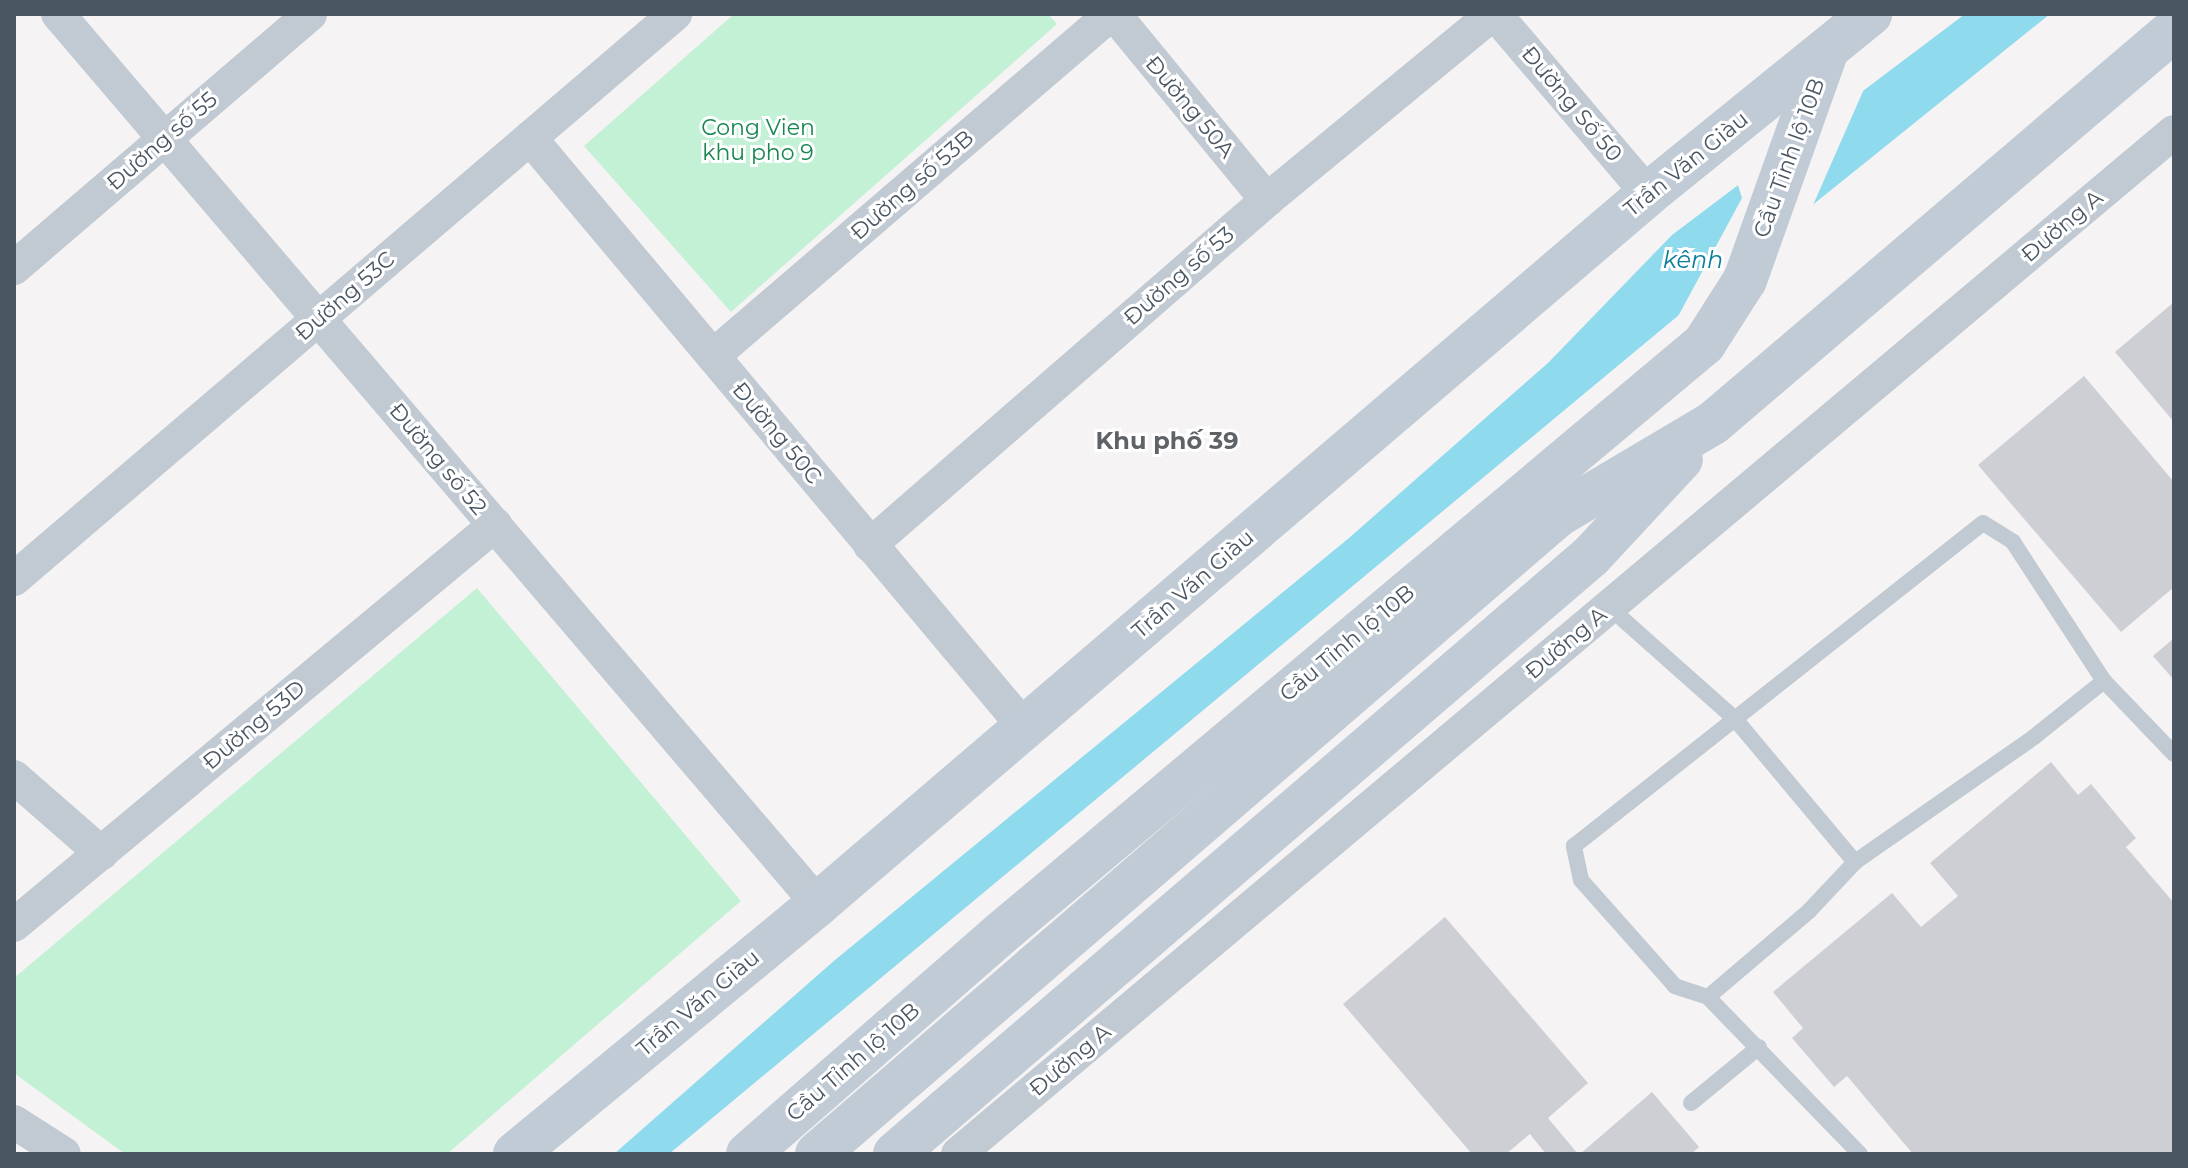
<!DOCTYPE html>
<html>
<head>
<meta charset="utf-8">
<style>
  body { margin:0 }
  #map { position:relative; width:2188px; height:1168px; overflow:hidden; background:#f5f3f3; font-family:Montserrat,sans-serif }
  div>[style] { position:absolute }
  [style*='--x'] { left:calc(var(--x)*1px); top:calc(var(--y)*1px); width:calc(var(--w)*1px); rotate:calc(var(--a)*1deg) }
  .green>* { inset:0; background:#c3f1d5 }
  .water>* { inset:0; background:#90daee }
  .pier>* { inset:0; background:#f5f3f3 }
  .building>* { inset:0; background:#cdcfd5 }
  .lane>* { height:16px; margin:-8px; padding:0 8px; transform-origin:8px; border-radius:8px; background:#c1cad2 }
  .street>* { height:34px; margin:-17px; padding:0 17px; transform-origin:17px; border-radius:17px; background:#c1cad2 }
  .secondary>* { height:44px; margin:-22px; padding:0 22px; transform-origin:22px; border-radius:22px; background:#c1cbd6 }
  span { translate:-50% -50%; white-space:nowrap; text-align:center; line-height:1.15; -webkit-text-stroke:6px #fff; paint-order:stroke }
  .street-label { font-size:22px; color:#4a5661 }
  .park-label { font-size:22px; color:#17864f }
  .water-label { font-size:24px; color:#0c7c9b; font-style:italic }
  .neighbourhood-label { font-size:24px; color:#5f6368; font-weight:700 }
  .frame { position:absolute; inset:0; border:16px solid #4a5661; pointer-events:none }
</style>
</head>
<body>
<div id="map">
  <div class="green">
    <div style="clip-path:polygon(734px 14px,1048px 14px,1057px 24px,731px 312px,584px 146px)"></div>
    <div style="clip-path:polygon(477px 588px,741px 901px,447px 1154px,125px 1154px,14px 1073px,14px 978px)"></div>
  </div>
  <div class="water">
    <div style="clip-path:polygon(1965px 14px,2050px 14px,1774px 236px,669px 1154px,614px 1154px,835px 960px,1349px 538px,1548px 363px,1672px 235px)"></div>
  </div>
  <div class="pier">
    <div style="clip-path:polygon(1864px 89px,1810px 212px,1675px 322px,1742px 198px,1737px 182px)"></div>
  </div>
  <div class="building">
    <div style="clip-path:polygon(2174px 302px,2174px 422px,2115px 352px)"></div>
    <div style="clip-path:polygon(2084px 376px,2174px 482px,2174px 587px,2121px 632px,1978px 465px)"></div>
    <div style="clip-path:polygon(2174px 638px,2174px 680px,2153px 656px)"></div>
    <div style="clip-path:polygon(2051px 762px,2078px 795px,2091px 784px,2136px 838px,2126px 847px,2174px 903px,2174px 1154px,1913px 1154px,1847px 1076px,1834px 1087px,1792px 1038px,1803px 1028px,1773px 992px,1892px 893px,1921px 927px,1958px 896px,1930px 863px)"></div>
    <div style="clip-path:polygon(1445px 917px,1588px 1083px,1548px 1118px,1578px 1154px,1546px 1154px,1530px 1134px,1506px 1154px,1472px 1154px,1343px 1004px)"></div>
    <div style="clip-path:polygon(1652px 1092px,1699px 1147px,1691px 1154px,1580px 1154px)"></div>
  </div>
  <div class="lane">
    <div style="--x:1609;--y:607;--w:169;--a:41.6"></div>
    <div style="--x:1735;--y:719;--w:187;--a:50"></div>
    <div style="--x:1708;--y:997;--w:133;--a:-40.4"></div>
    <div style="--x:1809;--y:911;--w:67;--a:-46.8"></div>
    <div style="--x:1855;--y:862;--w:218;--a:-34.9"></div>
    <div style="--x:2034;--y:737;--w:90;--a:-38.7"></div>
    <div style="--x:1691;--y:1103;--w:88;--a:-39.5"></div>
    <div style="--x:1860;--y:1154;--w:219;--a:-134.1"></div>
    <div style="--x:1708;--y:997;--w:35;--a:-162"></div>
    <div style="--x:1675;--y:986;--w:142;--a:-131.6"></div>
    <div style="--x:1581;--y:880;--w:35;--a:-102"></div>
    <div style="--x:1574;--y:846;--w:521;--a:-38.3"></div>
    <div style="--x:1983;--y:523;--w:36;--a:32"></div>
    <div style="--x:2013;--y:542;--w:166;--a:56.8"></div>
    <div style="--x:2104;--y:681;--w:101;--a:46.2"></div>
  </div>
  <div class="street">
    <div style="--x:58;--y:14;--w:1170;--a:49.5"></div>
    <div style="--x:1114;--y:14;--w:241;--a:50.6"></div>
    <div style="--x:1495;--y:14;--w:236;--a:49.6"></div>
    <div style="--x:530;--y:138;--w:770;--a:50"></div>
    <div style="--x:14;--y:268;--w:390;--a:-40.6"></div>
    <div style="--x:713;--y:356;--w:525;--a:-40.67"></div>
    <div style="--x:870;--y:545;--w:526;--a:-40.99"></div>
    <div style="--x:1267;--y:200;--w:293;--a:-39.5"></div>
    <div style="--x:14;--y:579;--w:870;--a:-40.52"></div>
    <div style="--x:14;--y:777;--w:116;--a:41.1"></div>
    <div style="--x:14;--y:925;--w:626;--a:-39.75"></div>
    <div style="--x:14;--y:1122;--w:59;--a:32.6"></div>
    <div style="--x:958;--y:1154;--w:1588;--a:-40.05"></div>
  </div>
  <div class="secondary">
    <div style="--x:515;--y:1154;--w:393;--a:-39.5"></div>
    <div style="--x:818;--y:904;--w:1092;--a:-40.54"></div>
    <div style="--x:1648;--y:194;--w:286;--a:-39"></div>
    <div style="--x:748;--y:1154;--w:335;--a:-41.1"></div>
    <div style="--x:1000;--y:934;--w:919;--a:-39.97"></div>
    <div style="--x:1704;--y:344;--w:76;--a:-57.4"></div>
    <div style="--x:1745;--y:280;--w:244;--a:-70.4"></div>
    <div style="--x:817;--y:1154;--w:978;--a:-40.77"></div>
    <div style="--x:1558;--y:515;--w:180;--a:-30.7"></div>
    <div style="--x:1713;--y:423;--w:606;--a:-40.45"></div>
    <div style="--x:895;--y:1154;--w:918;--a:-40.67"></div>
    <div style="--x:1591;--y:556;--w:132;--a:-47.1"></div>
  </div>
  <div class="street-label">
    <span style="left:1572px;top:104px;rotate:50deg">Đường Số 50</span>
    <span style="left:1190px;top:107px;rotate:50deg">Đường 50A</span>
    <span style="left:162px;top:141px;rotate:-41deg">Đường số 55</span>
    <span style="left:1789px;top:158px;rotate:-70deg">Cầu Tỉnh lộ 10B</span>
    <span style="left:1686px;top:164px;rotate:-39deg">Trần Văn Giàu</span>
    <span style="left:912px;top:185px;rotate:-41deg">Đường số 53B</span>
    <span style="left:2062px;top:226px;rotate:-40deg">Đường A</span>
    <span style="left:1179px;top:276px;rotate:-41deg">Đường số 53</span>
    <span style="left:345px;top:296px;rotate:-41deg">Đường 53C</span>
    <span style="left:777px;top:433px;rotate:50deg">Đường 50C</span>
    <span style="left:438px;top:459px;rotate:50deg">Đường số 52</span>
    <span style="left:1193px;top:584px;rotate:-41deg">Trần Văn Giàu</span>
    <span style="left:1347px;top:643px;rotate:-40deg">Cầu Tỉnh lộ 10B</span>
    <span style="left:1566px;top:643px;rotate:-40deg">Đường A</span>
    <span style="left:254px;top:725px;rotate:-40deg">Đường 53D</span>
    <span style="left:698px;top:1003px;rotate:-40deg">Trần Văn Giàu</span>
    <span style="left:1070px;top:1060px;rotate:-40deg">Đường A</span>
    <span style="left:853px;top:1062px;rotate:-41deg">Cầu Tỉnh lộ 10B</span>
  </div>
  <div class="park-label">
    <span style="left:758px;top:140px">Cong Vien<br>khu pho 9</span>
  </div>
  <div class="water-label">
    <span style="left:1693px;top:260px">kênh</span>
  </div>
  <div class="neighbourhood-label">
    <span style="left:1167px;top:441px">Khu phố 39</span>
  </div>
  <div class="frame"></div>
</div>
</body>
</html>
